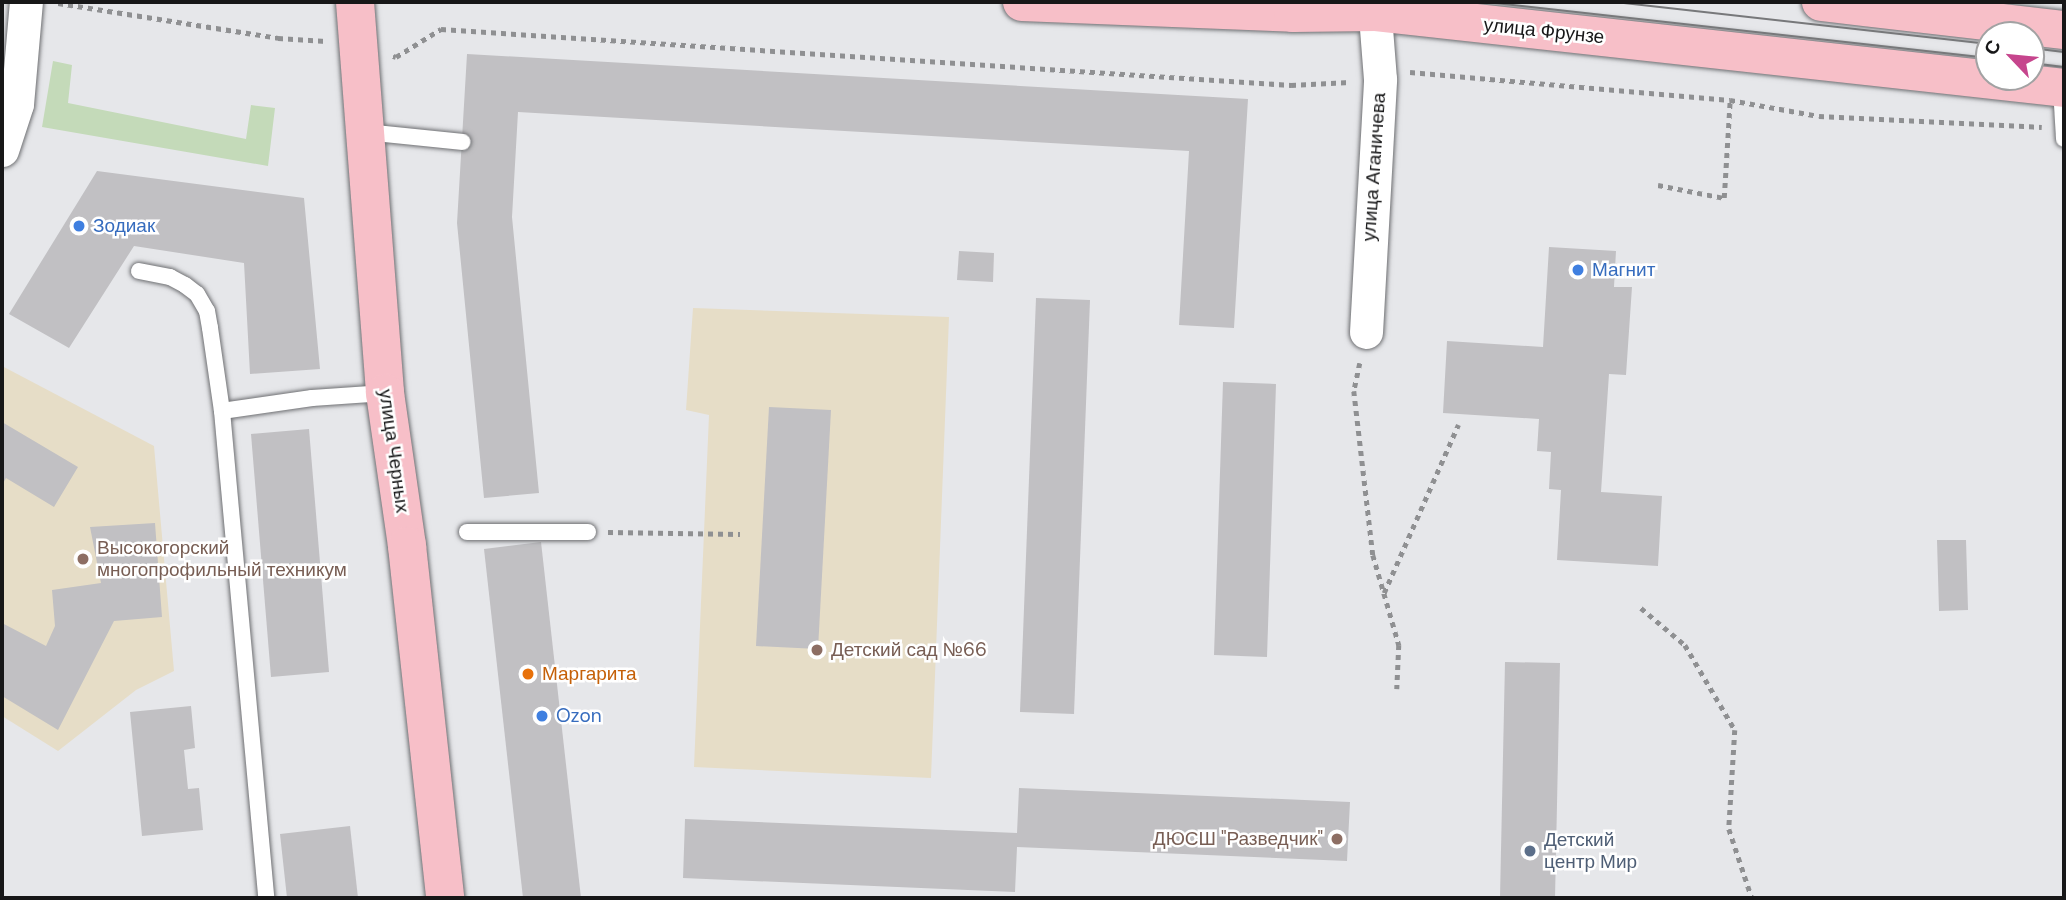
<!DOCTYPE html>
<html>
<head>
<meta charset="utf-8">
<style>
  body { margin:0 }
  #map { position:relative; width:2066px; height:900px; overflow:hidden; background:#e6e7ea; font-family:"DM Sans",sans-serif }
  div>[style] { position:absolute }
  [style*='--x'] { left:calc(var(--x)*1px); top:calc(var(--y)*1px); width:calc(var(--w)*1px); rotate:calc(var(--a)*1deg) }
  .education>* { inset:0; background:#e6ddc7 }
  .green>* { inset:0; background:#c4dab9 }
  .building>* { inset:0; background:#c1c0c3 }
  .path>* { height:4.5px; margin-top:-2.25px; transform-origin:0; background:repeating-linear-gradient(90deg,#8f9092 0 5px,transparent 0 10px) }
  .roads { filter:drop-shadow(0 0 2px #6f7073) drop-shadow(0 0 2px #6f7073) }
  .service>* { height:16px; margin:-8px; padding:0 8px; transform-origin:8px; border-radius:8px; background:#fff }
  .minor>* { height:33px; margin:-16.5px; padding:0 16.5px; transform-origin:16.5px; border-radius:16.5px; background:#fff }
  .primary>* { height:38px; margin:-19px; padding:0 19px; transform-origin:19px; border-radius:19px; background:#f7bfc8 }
  .tram>* { height:2px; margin:-1px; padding:0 1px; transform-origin:1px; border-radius:1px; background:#77787a }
  .dots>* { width:19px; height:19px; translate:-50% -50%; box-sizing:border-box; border:4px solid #fff; border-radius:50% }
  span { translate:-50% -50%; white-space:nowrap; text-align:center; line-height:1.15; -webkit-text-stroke:5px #fff; paint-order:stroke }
  .street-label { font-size:19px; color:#171718 }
  .shop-label { font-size:19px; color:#366cbe }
  .left { translate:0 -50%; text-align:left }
  .education-label { font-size:19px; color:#785e54 }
  .right { translate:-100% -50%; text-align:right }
  .food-label { font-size:19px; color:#c56008 }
  .service-label { font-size:19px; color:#4e5e75 }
  .frame { position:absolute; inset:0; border:4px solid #171718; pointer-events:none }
  .north { position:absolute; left:1975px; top:21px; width:70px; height:70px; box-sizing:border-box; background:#fff; border:2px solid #a2a2a3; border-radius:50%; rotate:296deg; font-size:19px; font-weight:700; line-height:28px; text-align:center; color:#171718 }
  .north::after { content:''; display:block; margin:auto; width:24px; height:32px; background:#c6458d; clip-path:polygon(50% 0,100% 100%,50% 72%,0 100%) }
</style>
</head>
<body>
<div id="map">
  <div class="education">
    <div style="clip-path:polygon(693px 308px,949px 317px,931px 778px,694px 767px,709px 415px,686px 410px)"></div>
    <div style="clip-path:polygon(2px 366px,154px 446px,174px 671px,136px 690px,58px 751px,2px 716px)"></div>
  </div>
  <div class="green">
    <div style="clip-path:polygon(53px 61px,72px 65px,68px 103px,246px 139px,251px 105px,275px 108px,268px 166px,42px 127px)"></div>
  </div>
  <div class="building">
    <div style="clip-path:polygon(467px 54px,1248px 99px,1234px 328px,1179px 325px,1189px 151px,518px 112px,512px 217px,539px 493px,484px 498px,457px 223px)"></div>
    <div style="clip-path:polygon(97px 171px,304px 198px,320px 369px,250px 374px,244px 263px,134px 246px,69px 348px,9px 314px)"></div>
    <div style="clip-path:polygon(1549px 247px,1616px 251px,1614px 287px,1632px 287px,1626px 375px,1609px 374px,1601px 492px,1662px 496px,1658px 566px,1557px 560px,1561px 490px,1549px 489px,1551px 452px,1537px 451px,1539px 419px,1443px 413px,1447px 341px,1543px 347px)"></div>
    <div style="clip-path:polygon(959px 251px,994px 253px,993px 282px,957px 280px)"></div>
    <div style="clip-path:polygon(1036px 298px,1090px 300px,1074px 714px,1020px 712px)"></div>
    <div style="clip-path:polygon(1223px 382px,1276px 384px,1267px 657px,1214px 655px)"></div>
    <div style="clip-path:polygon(769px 407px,831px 410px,818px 649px,756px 646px)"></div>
    <div style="clip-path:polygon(2px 422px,78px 467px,54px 507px,6px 478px,2px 485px)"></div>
    <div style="clip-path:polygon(309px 429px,329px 672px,271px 677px,251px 434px)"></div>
    <div style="clip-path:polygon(155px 523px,162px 617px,114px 621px,58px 730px,2px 696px,2px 623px,46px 646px,55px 626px,52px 590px,101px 583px,90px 527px)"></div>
    <div style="clip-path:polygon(1937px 540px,1966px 540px,1968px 610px,1939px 611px)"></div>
    <div style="clip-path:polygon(541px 542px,581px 898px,523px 898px,484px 549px)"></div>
    <div style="clip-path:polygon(1505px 662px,1560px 663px,1555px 898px,1500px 898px)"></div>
    <div style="clip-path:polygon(191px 706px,195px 748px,184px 750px,188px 789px,199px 788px,203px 830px,142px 836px,130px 712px)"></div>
    <div style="clip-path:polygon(1019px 788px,1350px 802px,1347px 861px,1017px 847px,1015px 892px,683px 878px,685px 819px,1017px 833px)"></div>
    <div style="clip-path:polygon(350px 826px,358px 898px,287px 898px,280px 834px)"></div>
  </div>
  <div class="path">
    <div style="--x:58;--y:3;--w:223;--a:9"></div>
    <div style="--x:278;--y:38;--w:48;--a:3.6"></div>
    <div style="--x:393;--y:56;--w:3;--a:18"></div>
    <div style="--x:396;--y:57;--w:53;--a:-31.9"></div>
    <div style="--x:441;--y:29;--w:852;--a:3.77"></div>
    <div style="--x:1291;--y:85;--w:59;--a:-2.9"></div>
    <div style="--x:1410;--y:72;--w:321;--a:5"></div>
    <div style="--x:1730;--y:100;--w:90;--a:10.2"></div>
    <div style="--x:1819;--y:116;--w:223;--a:2.8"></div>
    <div style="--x:1658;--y:185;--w:67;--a:11.1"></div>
    <div style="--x:1724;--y:198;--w:98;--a:-86.5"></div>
    <div style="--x:1360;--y:363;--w:29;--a:102"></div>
    <div style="--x:1354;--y:391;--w:165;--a:83.4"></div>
    <div style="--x:1373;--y:555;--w:94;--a:73.9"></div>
    <div style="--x:1399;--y:645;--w:44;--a:92.6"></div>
    <div style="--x:608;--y:532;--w:132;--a:0.9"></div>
    <div style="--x:1384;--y:593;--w:184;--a:-66.2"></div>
    <div style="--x:1641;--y:608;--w:57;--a:40.1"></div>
    <div style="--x:1685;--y:645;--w:99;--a:59.5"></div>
    <div style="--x:1735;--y:730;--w:99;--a:93.5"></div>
    <div style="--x:1729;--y:829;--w:73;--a:71.6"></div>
  </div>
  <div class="roads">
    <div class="service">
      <div style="--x:2061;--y:88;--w:51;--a:86.6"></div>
      <div style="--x:366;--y:132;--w:97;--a:5.9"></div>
      <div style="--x:139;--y:271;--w:32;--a:11"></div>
      <div style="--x:170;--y:277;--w:17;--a:28"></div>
      <div style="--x:185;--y:285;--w:15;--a:37"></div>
      <div style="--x:197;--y:294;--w:20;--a:60"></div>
      <div style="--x:207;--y:311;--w:17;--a:80"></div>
      <div style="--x:210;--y:328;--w:84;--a:81.8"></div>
      <div style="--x:222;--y:411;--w:489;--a:84.8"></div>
      <div style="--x:222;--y:411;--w:91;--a:-8.2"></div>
      <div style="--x:312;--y:398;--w:73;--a:-3.9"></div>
      <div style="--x:467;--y:532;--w:121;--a:0"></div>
    </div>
    <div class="minor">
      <div style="--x:2;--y:150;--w:48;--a:-71.9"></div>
      <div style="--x:17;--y:104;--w:102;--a:-85"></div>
      <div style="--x:1366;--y:332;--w:253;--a:-86.8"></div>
      <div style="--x:1380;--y:79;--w:77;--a:-94.5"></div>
    </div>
    <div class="primary">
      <div style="--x:355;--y:2;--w:392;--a:85.6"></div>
      <div style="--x:385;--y:393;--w:155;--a:81.8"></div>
      <div style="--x:407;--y:546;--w:354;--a:83.8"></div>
      <div style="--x:1022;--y:2;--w:271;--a:2.3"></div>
      <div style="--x:1293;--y:13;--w:83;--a:-0.7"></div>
      <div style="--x:1376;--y:12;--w:692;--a:6.3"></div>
      <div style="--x:1821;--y:2;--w:245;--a:6.6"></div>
    </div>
  </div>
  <div class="tram">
    <div style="--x:1486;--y:2;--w:506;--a:6.35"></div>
    <div style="--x:1615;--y:2;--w:376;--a:6.4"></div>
    <div style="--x:2031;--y:48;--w:33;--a:7"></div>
    <div style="--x:2031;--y:63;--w:33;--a:7"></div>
  </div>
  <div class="dots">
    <div style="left:79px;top:226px;background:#3f7fe0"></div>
    <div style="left:1578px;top:270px;background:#3f7fe0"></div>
    <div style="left:83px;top:559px;background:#8d6e63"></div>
    <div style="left:817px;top:650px;background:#8d6e63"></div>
    <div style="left:528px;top:674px;background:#e8710a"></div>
    <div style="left:542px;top:716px;background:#3f7fe0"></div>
    <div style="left:1337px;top:839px;background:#8d6e63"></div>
    <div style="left:1530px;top:851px;background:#5c6f8a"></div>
  </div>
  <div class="street-label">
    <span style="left:1544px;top:31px;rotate:6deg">улица Фрунзе</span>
    <span style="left:1374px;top:167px;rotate:-86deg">улица Аганичева</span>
    <span style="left:394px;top:451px;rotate:82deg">улица Черных</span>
  </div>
  <div class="shop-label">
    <span class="left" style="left:93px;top:226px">Зодиак</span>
    <span class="left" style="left:1592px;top:270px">Магнит</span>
    <span class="left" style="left:556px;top:716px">Ozon</span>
  </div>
  <div class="education-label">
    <span class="left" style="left:97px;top:559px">Высокогорский<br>многопрофильный техникум</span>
    <span class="left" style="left:831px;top:650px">Детский сад №66</span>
    <span class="right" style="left:1323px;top:839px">ДЮСШ "Разведчик"</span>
  </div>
  <div class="food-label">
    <span class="left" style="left:542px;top:674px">Маргарита</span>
  </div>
  <div class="service-label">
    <span class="left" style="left:1544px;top:851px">Детский<br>центр Мир</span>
  </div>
  <div class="frame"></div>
  <div class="north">С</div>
</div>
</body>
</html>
